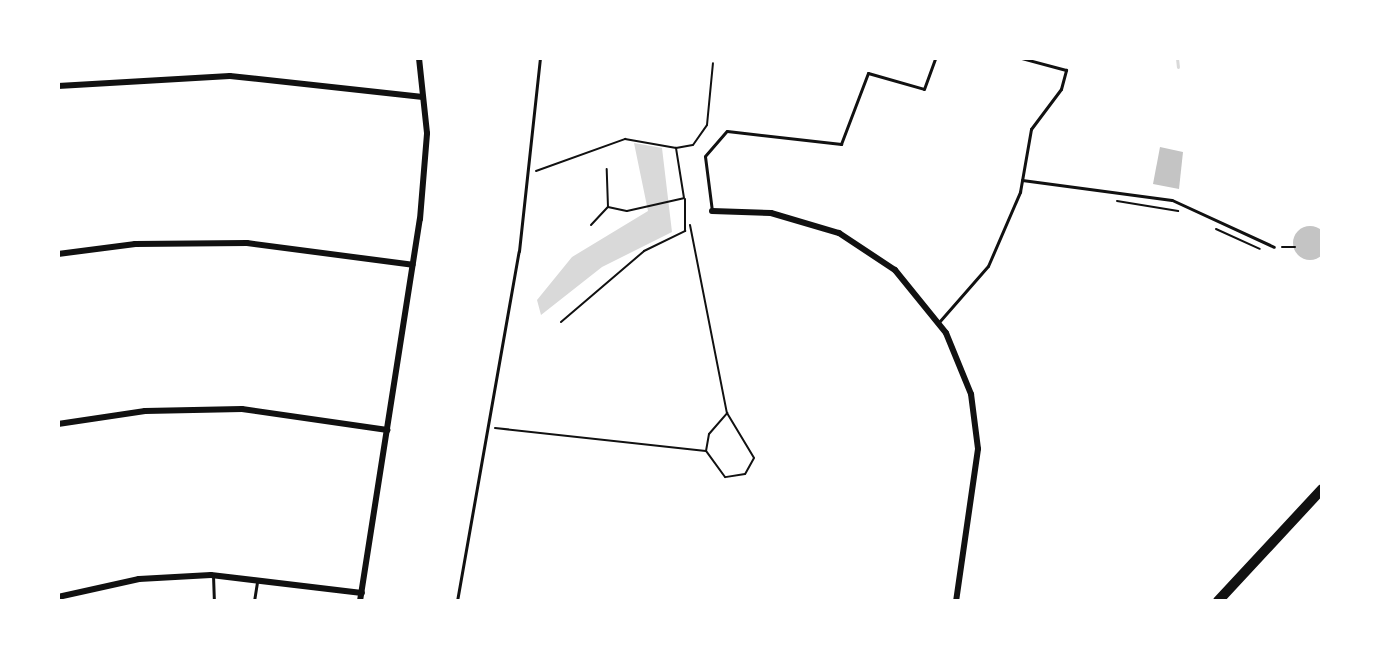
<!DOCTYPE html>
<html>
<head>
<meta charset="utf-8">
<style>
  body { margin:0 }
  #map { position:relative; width:1380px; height:659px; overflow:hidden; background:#fff; font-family:"IBM Plex Sans",sans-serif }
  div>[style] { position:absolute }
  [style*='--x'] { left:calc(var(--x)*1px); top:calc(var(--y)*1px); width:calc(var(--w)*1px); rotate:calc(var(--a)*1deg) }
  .water>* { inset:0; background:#d9d9d9 }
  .stream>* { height:3px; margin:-1.5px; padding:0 1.5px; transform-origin:1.5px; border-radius:1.5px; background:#d9d9d9 }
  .building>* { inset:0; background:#c4c4c4 }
  .round { border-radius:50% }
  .path>* { height:2px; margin:-1px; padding:0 1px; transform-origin:1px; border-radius:1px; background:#111 }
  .service>* { height:3px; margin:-1.5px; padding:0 1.5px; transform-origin:1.5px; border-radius:1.5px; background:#111 }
  .minor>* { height:6px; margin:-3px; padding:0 3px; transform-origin:3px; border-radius:3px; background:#111 }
  .trunk>* { height:10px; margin:-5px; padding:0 5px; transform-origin:5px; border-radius:5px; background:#111 }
  span { translate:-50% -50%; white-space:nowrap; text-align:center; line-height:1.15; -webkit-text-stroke:6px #fff; paint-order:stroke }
  .frame { position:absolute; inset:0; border:60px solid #fff; pointer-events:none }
</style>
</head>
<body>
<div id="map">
  <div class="water">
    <div style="clip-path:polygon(634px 143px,662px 148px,672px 232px,602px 267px,541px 315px,537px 300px,572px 257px,648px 211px)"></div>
  </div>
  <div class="stream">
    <div style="--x:1177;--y:58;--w:9;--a:84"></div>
  </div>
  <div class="building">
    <div style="clip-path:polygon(1160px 147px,1183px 152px,1179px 189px,1153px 184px)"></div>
    <div class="round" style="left:1293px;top:226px;width:34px;height:34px"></div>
  </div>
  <div class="path">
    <div style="--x:536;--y:171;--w:95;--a:-19.8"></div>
    <div style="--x:625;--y:139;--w:52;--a:10"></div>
    <div style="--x:1117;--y:201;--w:62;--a:9.3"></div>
    <div style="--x:608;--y:207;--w:19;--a:12"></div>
    <div style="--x:627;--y:211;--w:58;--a:-12.8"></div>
    <div style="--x:684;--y:198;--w:51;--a:-99.1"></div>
    <div style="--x:676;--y:148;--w:17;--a:-10"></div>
    <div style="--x:693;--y:145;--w:24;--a:-55"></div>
    <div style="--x:707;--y:125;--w:62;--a:-84.5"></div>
    <div style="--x:591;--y:225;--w:25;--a:-47"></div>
    <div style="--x:608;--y:207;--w:38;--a:-92"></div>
    <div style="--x:690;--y:225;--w:192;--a:78.9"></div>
    <div style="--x:727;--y:413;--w:52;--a:59"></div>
    <div style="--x:754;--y:458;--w:18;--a:119"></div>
    <div style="--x:745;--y:474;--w:20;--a:171"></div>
    <div style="--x:725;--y:477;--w:32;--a:-126"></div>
    <div style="--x:706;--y:451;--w:17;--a:-80"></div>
    <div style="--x:709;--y:434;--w:28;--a:-49"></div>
    <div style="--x:1216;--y:229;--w:48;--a:24.4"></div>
    <div style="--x:1282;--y:247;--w:13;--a:0"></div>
    <div style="--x:561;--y:322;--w:109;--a:-40.5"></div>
    <div style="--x:644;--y:251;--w:46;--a:-26"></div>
    <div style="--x:685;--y:231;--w:32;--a:-90"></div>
    <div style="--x:495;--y:428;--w:212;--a:6.2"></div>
  </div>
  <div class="service">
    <div style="--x:1022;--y:180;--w:151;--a:7.6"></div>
    <div style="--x:1172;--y:200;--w:112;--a:24.7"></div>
    <div style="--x:712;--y:211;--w:55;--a:-97.3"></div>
    <div style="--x:705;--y:156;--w:33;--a:-49"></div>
    <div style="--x:727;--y:131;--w:115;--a:6.5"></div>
    <div style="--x:841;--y:144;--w:76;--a:-69.2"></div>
    <div style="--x:868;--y:73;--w:58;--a:15.9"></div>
    <div style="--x:924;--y:89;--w:33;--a:-70"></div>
    <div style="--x:939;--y:322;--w:74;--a:-48.8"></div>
    <div style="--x:988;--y:266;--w:81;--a:-66.6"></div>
    <div style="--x:1020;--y:192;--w:64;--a:-80.1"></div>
    <div style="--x:1031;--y:129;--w:50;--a:-53.1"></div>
    <div style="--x:1061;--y:89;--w:20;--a:-75"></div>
    <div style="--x:1066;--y:70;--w:47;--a:-165.1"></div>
    <div style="--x:213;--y:575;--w:26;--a:88"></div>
    <div style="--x:254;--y:601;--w:20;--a:-81"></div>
    <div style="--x:457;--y:601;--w:355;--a:-80"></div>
    <div style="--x:519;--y:251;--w:194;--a:-83.8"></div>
  </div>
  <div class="minor">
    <div style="--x:58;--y:86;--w:172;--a:-3.3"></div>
    <div style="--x:230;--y:76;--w:194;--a:6.2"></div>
    <div style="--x:712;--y:211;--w:59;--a:1.9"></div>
    <div style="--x:771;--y:213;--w:71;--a:16.4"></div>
    <div style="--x:839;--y:233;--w:67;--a:33.5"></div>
    <div style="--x:895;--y:270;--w:81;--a:51"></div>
    <div style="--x:946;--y:333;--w:66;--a:67.7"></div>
    <div style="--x:971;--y:394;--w:55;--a:82.7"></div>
    <div style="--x:978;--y:449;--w:154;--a:98.2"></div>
    <div style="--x:58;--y:254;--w:78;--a:-7.4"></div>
    <div style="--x:135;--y:244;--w:112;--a:-0.5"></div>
    <div style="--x:247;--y:243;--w:167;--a:7.5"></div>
    <div style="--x:58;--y:424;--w:88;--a:-8.5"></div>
    <div style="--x:145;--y:411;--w:97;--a:-1.2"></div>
    <div style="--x:242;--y:409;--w:147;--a:8.2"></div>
    <div style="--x:58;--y:597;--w:83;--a:-12.5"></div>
    <div style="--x:139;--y:579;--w:72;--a:-3.2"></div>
    <div style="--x:211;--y:575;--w:152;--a:6.8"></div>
    <div style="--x:360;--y:601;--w:387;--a:-81.1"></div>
    <div style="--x:420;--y:219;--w:86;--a:-85.3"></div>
    <div style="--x:427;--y:133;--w:75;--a:-96.1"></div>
  </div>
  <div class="trunk">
    <div style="--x:1218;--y:601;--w:153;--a:-47.1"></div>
  </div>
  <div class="frame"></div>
</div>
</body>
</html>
